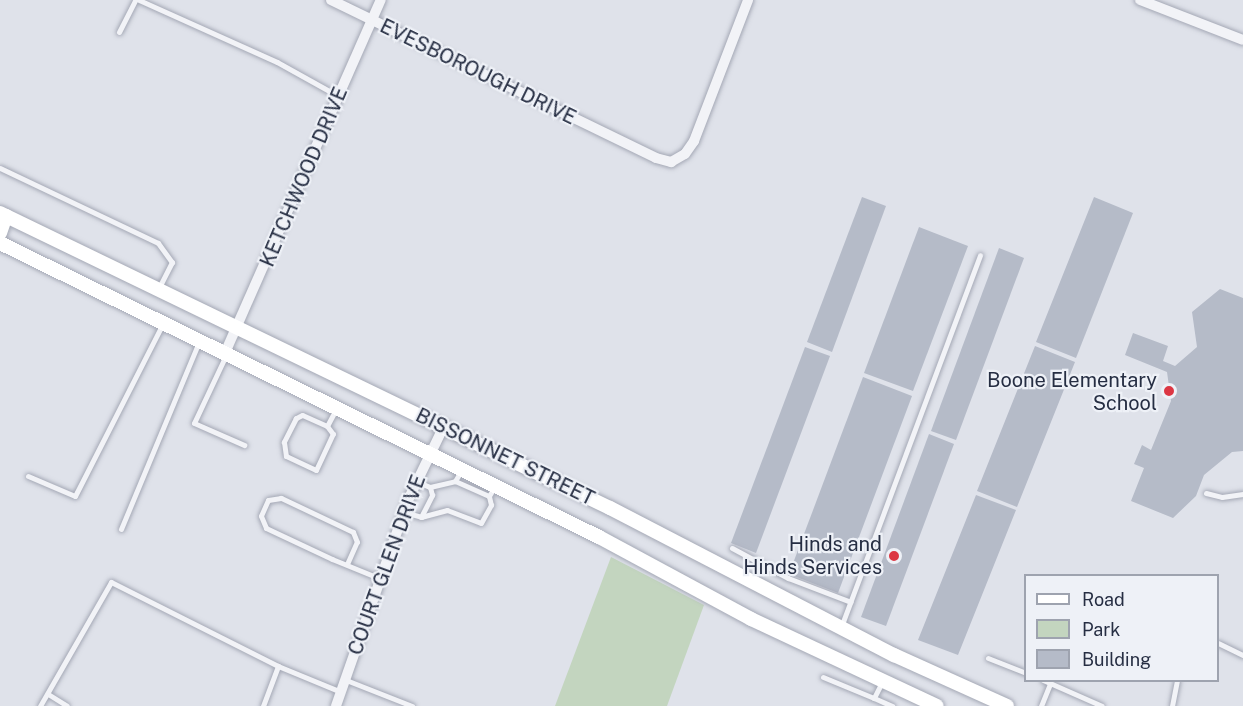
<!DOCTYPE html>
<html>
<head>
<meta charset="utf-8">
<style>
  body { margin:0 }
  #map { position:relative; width:1243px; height:706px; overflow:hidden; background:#dfe2ea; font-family:"Public Sans",sans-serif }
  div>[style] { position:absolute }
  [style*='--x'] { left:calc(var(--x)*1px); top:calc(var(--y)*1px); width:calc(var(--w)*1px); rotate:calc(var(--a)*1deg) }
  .green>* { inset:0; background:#c3d5bf }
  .building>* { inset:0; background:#b5bbc8 }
  .roads { filter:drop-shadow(0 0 2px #a4a8b5) drop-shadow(0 0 2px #a4a8b5) }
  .lane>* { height:5px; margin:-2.5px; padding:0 2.5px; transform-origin:2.5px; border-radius:2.5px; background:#f2f3f7 }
  .street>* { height:10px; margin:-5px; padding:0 5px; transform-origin:5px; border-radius:5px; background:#f2f3f7 }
  .secondary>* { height:14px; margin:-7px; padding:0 7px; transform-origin:7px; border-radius:7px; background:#fff }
  .dots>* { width:16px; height:16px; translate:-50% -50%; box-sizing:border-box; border:3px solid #eef1f7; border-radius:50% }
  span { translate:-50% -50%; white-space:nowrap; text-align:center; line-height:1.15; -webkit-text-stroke:4.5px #eef1f7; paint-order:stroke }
  .street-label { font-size:20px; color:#262e43 }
  .poi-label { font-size:20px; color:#262e43 }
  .right { translate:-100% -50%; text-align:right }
  .legend { position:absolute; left:1024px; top:574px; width:195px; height:108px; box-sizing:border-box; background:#eef1f7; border:2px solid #9ea3af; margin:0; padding:8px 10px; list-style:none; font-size:18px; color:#262e43 }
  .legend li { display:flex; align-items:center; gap:12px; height:30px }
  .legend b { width:30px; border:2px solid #9ea3af }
</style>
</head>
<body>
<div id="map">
  <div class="green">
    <div style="clip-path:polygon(611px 557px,704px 605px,667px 706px,555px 706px)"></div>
  </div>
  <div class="building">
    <div style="clip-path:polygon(862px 197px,886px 206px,832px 352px,807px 342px)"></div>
    <div style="clip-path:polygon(1094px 197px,1133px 213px,1076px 358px,1036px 342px)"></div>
    <div style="clip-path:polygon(919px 227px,968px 246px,913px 391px,864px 373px)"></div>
    <div style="clip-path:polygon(999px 248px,1024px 258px,956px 440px,931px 431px)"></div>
    <div style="clip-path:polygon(1220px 289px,1243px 298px,1243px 451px,1232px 452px,1204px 475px,1196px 496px,1173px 518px,1131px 501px,1144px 468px,1134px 464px,1142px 445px,1151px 450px,1171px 401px,1167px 372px,1125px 355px,1133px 333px,1168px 346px,1163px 361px,1175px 366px,1197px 347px,1192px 312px)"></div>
    <div style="clip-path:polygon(1035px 346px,1075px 362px,1017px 507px,977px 491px)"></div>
    <div style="clip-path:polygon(805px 347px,830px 356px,756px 553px,731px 543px)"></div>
    <div style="clip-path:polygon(863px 377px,912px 396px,838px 593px,789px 574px)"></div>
    <div style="clip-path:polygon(929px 434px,954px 444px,886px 626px,861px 617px)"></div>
    <div style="clip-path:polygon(976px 495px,1016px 510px,958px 655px,918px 640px)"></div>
  </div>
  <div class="roads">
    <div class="lane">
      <div style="--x:139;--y:0;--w:151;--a:24.2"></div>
      <div style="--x:277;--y:62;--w:70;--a:29.1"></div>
      <div style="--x:119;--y:32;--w:36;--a:-63"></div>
      <div style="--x:0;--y:168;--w:175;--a:25.4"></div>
      <div style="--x:158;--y:243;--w:24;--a:54"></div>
      <div style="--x:172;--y:262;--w:31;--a:117"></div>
      <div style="--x:226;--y:355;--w:75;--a:115.2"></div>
      <div style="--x:194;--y:423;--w:55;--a:23.7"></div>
      <div style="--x:327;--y:426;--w:27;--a:-156"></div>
      <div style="--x:302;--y:415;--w:7;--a:153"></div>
      <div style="--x:296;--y:418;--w:27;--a:117"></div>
      <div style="--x:284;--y:442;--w:14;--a:82"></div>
      <div style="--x:286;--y:456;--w:33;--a:25"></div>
      <div style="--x:316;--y:470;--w:40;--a:-65"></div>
      <div style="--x:333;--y:434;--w:10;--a:-127"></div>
      <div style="--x:327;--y:426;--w:19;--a:-62"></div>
      <div style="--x:28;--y:476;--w:51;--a:23.1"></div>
      <div style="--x:75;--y:496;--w:192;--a:-63"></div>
      <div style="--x:455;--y:481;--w:37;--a:24"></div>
      <div style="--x:489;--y:496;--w:12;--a:-59"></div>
      <div style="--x:418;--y:482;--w:13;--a:23"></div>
      <div style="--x:430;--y:487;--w:26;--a:-13"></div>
      <div style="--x:455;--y:481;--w:12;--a:-59"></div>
      <div style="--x:1206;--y:493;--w:16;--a:14"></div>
      <div style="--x:1222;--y:497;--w:21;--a:-8"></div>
      <div style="--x:404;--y:512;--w:18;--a:16"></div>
      <div style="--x:421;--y:517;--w:27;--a:-15"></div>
      <div style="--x:447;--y:510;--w:36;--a:21"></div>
      <div style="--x:481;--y:523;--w:21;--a:-61"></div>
      <div style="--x:491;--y:505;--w:9;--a:-103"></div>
      <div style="--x:421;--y:517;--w:25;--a:-63"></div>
      <div style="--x:432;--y:495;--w:8;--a:-104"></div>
      <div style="--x:121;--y:529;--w:203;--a:-67.4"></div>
      <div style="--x:732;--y:548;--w:64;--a:28.2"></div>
      <div style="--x:788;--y:578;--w:67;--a:20.9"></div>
      <div style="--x:347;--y:564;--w:24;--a:-66"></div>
      <div style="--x:357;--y:542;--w:11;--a:-112"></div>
      <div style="--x:353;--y:532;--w:80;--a:-154.7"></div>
      <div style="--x:281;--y:498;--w:13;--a:171"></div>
      <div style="--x:268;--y:500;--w:17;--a:114"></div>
      <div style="--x:261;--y:516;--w:13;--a:67"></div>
      <div style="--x:266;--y:528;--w:73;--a:25.2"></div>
      <div style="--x:332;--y:559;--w:53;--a:22.2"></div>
      <div style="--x:841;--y:627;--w:397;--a:-69.5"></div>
      <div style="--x:1218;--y:643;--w:28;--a:26"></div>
      <div style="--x:988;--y:658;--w:41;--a:21.5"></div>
      <div style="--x:823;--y:677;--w:55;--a:22.4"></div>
      <div style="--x:346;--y:680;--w:71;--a:21.5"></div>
      <div style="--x:1043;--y:680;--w:64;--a:23.8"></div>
      <div style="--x:882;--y:682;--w:18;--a:117"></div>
      <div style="--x:874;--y:698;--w:20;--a:24"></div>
      <div style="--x:48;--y:694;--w:22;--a:32"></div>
      <div style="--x:40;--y:706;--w:143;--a:-60.2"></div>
      <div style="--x:111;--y:582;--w:187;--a:26.7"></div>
      <div style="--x:278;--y:666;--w:68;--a:22.4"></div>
      <div style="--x:263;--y:706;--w:43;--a:-69.4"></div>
      <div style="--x:1041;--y:706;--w:24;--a:-68"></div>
      <div style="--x:1172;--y:706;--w:26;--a:-79"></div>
    </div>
    <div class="street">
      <div style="--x:331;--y:0;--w:361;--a:25.9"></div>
      <div style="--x:656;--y:158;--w:16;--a:15"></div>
      <div style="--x:671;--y:162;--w:16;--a:-30"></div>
      <div style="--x:685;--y:154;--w:16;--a:-55"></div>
      <div style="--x:694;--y:141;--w:151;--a:-69"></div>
      <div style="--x:1140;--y:0;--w:110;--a:21.2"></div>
      <div style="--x:225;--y:353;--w:386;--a:-66.2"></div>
      <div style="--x:336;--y:706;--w:220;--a:-70.7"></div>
      <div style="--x:409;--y:498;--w:78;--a:-64.1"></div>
    </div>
    <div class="secondary">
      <div style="--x:0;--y:213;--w:678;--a:25.81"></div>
      <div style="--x:610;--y:508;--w:320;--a:27.4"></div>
      <div style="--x:894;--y:655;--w:124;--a:24.3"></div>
      <div style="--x:0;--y:233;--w:18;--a:-71"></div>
      <div style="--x:0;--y:243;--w:667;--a:26.14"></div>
      <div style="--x:599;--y:537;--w:173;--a:28.3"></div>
      <div style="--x:751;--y:619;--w:205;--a:25.1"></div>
    </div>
  </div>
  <div class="dots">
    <div style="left:1169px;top:391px;background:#dc3643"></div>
    <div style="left:894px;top:556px;background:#dc3643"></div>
  </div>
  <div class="street-label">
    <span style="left:478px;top:72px;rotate:26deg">EVESBOROUGH DRIVE</span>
    <span style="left:304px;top:177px;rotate:-67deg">KETCHWOOD DRIVE</span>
    <span style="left:505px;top:457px;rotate:26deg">BISSONNET STREET</span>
    <span style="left:387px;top:565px;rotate:-70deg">COURT GLEN DRIVE</span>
  </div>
  <div class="poi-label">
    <span class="right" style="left:1157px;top:392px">Boone Elementary<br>School</span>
    <span class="right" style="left:882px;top:556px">Hinds and<br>Hinds Services</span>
  </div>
  <ul class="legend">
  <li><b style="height:8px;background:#fff"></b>Road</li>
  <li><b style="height:16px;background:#c3d5bf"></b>Park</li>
  <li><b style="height:16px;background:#b5bbc8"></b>Building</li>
  </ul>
</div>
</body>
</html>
